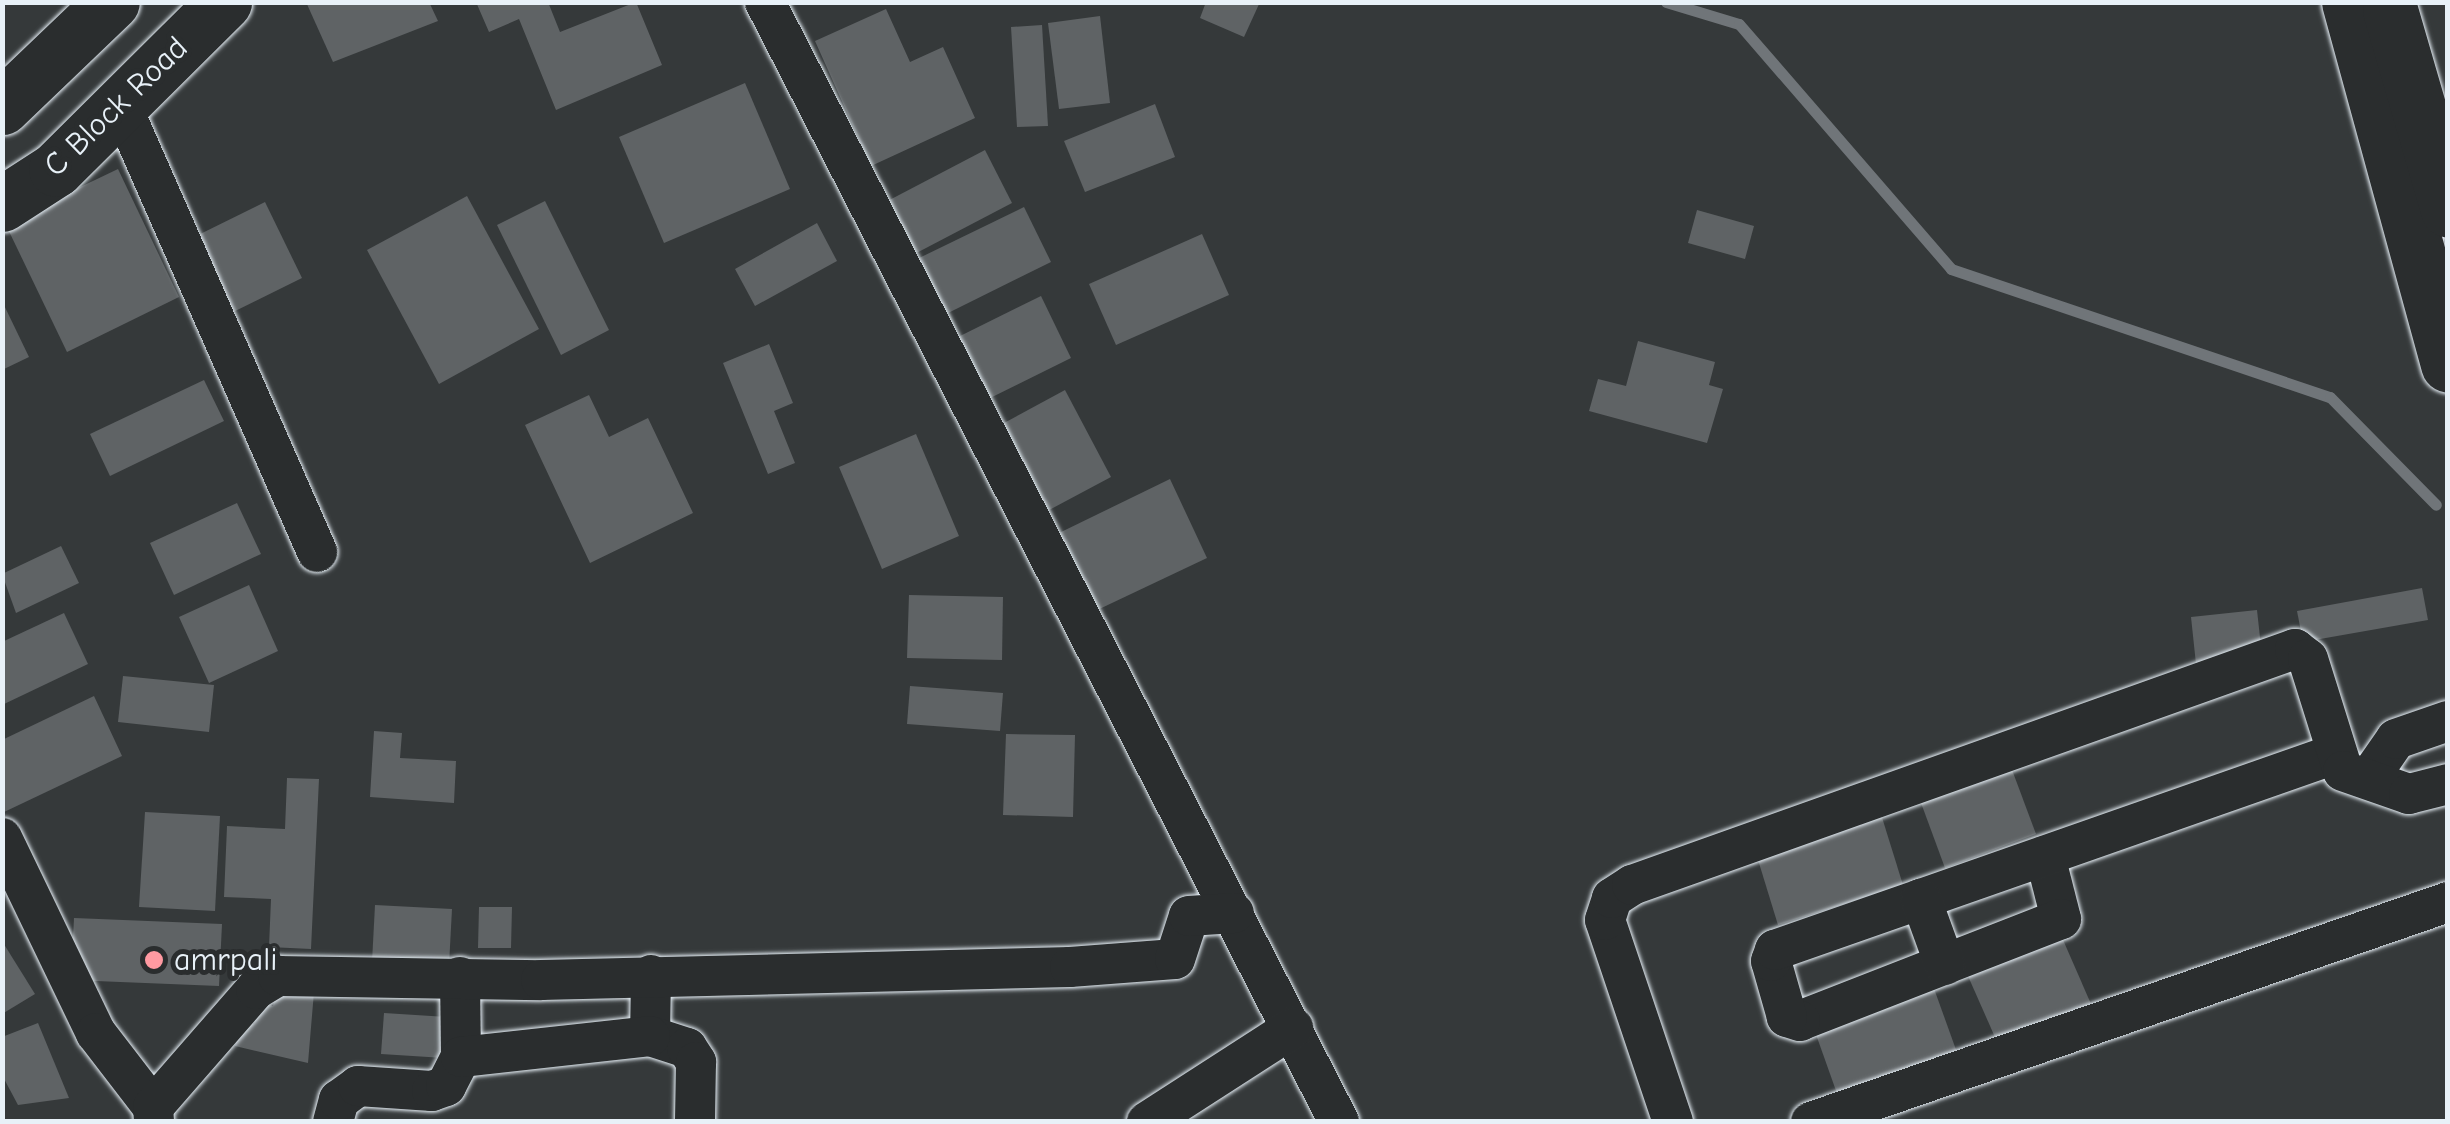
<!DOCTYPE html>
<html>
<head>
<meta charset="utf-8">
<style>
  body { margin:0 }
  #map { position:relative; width:2450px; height:1124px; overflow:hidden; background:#35393a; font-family:"Comic Neue",sans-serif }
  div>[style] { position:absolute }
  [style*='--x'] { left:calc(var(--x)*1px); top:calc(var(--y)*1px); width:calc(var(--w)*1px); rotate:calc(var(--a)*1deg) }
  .stream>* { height:11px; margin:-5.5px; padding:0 5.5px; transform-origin:5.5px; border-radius:5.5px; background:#707579 }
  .building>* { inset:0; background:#5f6365 }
  .roads { filter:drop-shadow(0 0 2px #e8f1f8) drop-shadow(0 0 2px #e8f1f8) }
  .street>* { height:40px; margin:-20px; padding:0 20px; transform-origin:20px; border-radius:20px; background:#2a2d2e }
  .secondary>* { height:55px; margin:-27.5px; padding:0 27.5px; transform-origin:27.5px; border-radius:27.5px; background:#2a2d2e }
  .dots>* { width:28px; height:28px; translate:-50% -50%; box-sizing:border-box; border:5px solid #2a2d2e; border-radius:50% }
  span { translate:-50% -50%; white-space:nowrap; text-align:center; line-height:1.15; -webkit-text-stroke:10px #2a2d2e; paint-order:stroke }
  .street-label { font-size:32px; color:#e8f1f8 }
  .poi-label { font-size:32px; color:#e8f1f8 }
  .left { translate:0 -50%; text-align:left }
  .frame { position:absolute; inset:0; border:5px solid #e8f1f8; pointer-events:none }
</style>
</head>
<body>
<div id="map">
  <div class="stream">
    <div style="--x:1666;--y:2;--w:76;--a:16.8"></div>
    <div style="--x:1739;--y:24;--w:324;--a:49.1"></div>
    <div style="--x:1951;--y:269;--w:400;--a:18.7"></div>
    <div style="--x:2330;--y:397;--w:151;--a:45.5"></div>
  </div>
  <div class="building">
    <div style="clip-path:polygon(306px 2px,429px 2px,438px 21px,333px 62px)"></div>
    <div style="clip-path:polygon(476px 2px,548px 2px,560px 32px,636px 2px,662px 65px,556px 110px,519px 19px,489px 32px)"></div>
    <div style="clip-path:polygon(1206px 2px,1260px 2px,1244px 37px,1200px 18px)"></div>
    <div style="clip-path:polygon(886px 9px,910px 62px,943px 47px,975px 118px,871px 166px,815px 41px)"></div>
    <div style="clip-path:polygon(1100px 16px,1110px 103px,1059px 109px,1048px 23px)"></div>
    <div style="clip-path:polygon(1042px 25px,1048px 126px,1017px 127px,1011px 27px)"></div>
    <div style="clip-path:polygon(745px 83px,790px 189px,664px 243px,619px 137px)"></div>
    <div style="clip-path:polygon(1155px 104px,1175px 157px,1085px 192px,1064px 141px)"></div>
    <div style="clip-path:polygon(985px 150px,1012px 203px,905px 259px,878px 206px)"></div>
    <div style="clip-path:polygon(118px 169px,179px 297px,67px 352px,5px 223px)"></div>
    <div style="clip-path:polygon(467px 196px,539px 329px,439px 384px,367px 250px)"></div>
    <div style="clip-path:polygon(545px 201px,609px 330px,561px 355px,497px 225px)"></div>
    <div style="clip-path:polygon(265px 202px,302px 278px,223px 317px,186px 241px)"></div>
    <div style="clip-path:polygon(1024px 207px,1051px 262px,940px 317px,913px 261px)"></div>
    <div style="clip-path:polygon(1697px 210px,1754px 226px,1745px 259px,1688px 243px)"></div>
    <div style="clip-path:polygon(817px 223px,837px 261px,755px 306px,735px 269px)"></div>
    <div style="clip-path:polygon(1202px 234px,1229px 295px,1116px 345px,1089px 284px)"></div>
    <div style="clip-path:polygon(1041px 296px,1071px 358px,982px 402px,952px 340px)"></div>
    <div style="clip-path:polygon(2px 301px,29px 357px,2px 370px)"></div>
    <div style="clip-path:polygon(1638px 341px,1715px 362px,1709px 385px,1723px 389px,1707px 443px,1589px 411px,1598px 379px,1626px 386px)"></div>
    <div style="clip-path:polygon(769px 344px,793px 403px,774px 411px,795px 463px,768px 474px,723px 363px)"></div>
    <div style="clip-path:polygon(204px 380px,224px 421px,110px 476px,90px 434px)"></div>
    <div style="clip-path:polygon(1065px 390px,1111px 477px,1036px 517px,991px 430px)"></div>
    <div style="clip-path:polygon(589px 395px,609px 437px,648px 418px,693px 513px,590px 563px,525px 425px)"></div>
    <div style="clip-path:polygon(916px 434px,959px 536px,882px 569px,839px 467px)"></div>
    <div style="clip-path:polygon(1170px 479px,1207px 558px,1093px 612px,1057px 534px)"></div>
    <div style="clip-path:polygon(237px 503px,261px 554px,174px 595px,150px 543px)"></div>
    <div style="clip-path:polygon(61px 546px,79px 583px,16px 613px,2px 574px)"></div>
    <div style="clip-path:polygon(249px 585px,278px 651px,209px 683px,179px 617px)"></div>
    <div style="clip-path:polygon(2422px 588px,2428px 620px,2303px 642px,2297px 611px)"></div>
    <div style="clip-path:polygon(909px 595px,1003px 597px,1002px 660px,907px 658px)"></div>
    <div style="clip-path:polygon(2257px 610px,2262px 656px,2196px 664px,2191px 617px)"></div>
    <div style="clip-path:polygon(64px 613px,88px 664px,2px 705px,2px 642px)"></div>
    <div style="clip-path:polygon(123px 676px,214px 685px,209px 732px,118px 722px)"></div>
    <div style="clip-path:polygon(910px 686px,1003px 693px,1000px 731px,907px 724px)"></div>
    <div style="clip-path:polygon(94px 696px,122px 756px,2px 813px,2px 740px)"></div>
    <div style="clip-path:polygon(374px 731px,402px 733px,400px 758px,456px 761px,454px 803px,370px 797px)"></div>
    <div style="clip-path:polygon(1006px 734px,1075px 735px,1073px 817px,1003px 815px)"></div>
    <div style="clip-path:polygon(2008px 759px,2036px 834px,1945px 868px,1917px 792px)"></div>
    <div style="clip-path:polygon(287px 778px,319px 779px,311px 949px,269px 947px,271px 899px,224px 897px,227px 826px,285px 829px)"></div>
    <div style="clip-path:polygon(1880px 811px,1903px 885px,1778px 925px,1755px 850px)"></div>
    <div style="clip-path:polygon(145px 812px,220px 816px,215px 911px,139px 907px)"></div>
    <div style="clip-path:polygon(375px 905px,452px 909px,449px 965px,372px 962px)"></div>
    <div style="clip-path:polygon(479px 907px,512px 907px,511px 948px,478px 948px)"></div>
    <div style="clip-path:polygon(74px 918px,222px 924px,219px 986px,71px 980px)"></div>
    <div style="clip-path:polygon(2057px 926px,2091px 1004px,1998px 1044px,1964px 967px)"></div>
    <div style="clip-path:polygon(2px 941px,35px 994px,2px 1014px)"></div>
    <div style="clip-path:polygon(1932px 983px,1959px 1058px,1840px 1102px,1813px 1026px)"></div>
    <div style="clip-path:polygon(278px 984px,314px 992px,308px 1063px,235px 1046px,243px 1021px,254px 1024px,259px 1003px,273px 1006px)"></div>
    <div style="clip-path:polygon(384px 1013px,447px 1017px,444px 1058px,381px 1054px)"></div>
    <div style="clip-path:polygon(38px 1023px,69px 1098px,18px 1105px,2px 1075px,2px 1037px)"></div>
  </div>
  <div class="roads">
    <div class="street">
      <div style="--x:765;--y:2;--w:1259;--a:62.86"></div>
      <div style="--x:121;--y:105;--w:488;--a:66.3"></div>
      <div style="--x:2369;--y:778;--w:47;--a:-55.3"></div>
      <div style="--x:2396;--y:739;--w:55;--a:-19.1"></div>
      <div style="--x:2;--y:838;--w:216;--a:64.3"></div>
      <div style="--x:96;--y:1033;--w:93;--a:52.4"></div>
      <div style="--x:153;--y:1107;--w:15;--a:86"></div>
      <div style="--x:2045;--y:856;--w:65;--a:75.7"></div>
      <div style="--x:2061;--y:919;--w:280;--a:158.7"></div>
      <div style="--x:1800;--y:1021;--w:14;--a:-163"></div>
      <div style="--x:1787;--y:1017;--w:58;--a:-105.9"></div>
      <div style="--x:1771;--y:961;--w:12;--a:-70"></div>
      <div style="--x:1775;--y:950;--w:155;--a:-19.3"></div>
      <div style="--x:1921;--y:899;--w:440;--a:-19.3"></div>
      <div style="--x:1921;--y:899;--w:70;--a:70"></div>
      <div style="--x:651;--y:975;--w:61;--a:90.9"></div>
      <div style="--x:650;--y:1036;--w:39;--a:18"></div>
      <div style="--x:687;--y:1048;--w:17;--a:57"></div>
      <div style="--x:696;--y:1062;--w:60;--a:91"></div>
      <div style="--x:460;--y:977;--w:80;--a:89.3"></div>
      <div style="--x:153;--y:1107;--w:157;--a:-48.9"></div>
      <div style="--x:256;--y:989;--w:26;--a:-31"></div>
      <div style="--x:278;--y:976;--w:263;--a:0.9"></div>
      <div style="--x:541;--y:980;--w:529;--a:-1.41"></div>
      <div style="--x:1070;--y:967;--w:105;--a:-4.4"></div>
      <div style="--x:1175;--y:959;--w:45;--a:-72"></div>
      <div style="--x:1189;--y:916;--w:45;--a:-3.8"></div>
      <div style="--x:333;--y:1122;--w:23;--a:-75"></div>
      <div style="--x:339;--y:1100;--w:24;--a:-36"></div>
      <div style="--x:358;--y:1086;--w:74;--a:3.9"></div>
      <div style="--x:432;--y:1091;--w:15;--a:-20"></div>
      <div style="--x:446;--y:1086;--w:33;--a:-63"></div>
      <div style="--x:461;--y:1057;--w:190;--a:-6.3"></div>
      <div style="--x:1147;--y:1122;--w:174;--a:-32.8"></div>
      <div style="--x:1673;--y:1122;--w:213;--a:-108.6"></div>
      <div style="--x:1605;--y:920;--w:23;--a:-72"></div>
      <div style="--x:1612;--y:898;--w:24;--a:-33"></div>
      <div style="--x:1632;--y:885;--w:704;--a:-19.59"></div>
      <div style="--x:2295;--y:649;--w:16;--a:38"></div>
      <div style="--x:2308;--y:659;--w:117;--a:72.6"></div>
      <div style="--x:2343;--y:771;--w:70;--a:19.2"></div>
      <div style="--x:2409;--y:794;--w:40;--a:-14.4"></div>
      <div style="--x:1811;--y:1122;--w:674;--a:-19.05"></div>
    </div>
    <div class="secondary">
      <div style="--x:2349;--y:2;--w:376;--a:74.7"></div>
      <div style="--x:2390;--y:10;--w:208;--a:73.8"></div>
      <div style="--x:2;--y:107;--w:152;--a:-43.7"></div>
      <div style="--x:2;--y:204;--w:64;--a:-32.9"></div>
      <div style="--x:56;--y:169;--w:237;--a:-44.8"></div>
    </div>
  </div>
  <div class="dots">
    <div style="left:154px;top:960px;background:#ff9aa2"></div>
  </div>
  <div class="street-label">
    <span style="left:116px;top:107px;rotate:-44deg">C Block Road</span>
  </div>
  <div class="poi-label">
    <span class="left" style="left:174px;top:960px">amrpali</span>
  </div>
  <div class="frame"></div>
</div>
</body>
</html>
